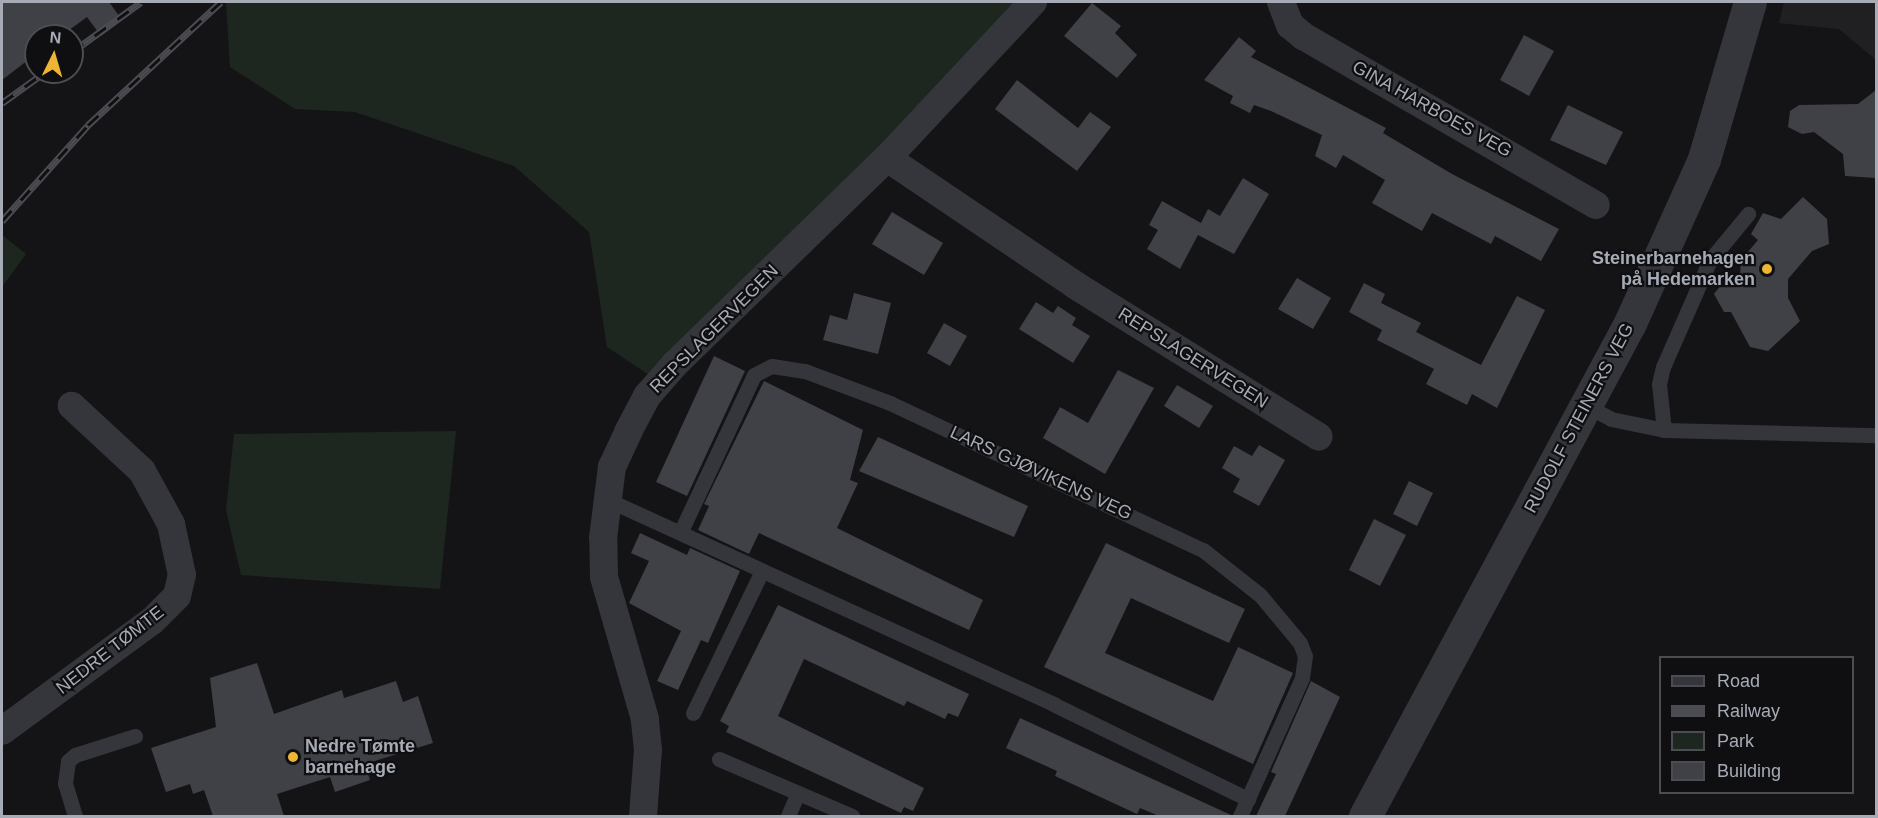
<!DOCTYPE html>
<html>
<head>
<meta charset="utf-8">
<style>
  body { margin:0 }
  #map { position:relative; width:1878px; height:818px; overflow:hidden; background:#141416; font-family:Helvetica,sans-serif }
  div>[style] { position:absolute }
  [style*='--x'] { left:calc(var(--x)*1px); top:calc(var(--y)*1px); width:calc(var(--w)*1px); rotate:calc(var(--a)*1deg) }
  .built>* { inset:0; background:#202023 }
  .green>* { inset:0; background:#1e2620 }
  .building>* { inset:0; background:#404146 }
  .service>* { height:15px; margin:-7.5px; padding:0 7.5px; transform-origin:7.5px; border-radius:7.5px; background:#35363b }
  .minor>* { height:28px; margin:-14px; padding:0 14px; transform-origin:14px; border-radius:14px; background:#35363b }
  .tertiary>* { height:33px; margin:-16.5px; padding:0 16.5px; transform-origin:16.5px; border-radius:16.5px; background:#35363b }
  .rail>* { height:7px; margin-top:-3.5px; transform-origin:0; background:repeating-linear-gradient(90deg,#0f0f11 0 14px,#4a4c52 0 28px); box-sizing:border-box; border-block:2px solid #4a4c52 }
  .dots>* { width:16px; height:16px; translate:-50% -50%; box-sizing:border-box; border:3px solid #0f0f11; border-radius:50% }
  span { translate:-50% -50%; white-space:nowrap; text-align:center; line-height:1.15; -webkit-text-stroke:4.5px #0f0f11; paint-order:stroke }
  .street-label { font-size:18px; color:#a6abb6 }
  .poi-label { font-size:18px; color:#a6abb6; font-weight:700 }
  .right { translate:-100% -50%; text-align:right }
  .left { translate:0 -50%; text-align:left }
  .frame { position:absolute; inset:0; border:3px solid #a6abb6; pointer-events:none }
  .legend { position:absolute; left:1659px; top:656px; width:195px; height:138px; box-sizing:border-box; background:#0f0f11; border:2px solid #4b4d53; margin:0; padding:8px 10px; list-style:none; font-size:18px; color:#a6abb6 }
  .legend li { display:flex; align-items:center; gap:12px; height:30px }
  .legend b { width:30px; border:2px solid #4b4d53 }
  .north { position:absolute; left:24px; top:24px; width:60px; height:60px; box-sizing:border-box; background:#0f0f11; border:2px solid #4b4d53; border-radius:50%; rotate:5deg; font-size:16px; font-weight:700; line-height:24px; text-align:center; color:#a6abb6 }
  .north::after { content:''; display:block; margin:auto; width:21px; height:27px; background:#eeb434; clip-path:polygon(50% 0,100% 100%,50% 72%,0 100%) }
</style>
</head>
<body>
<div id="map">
  <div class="built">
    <div style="clip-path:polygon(1784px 2px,1876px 2px,1876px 60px,1839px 29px,1779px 23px)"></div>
  </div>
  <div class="green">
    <div style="clip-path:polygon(226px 2px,1019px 2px,667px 387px,607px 347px,589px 232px,514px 166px,355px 112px,295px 109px,230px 67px)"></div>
    <div style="clip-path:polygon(2px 235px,26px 254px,2px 287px)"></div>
    <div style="clip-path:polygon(456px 431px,440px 589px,241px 575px,226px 510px,234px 434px)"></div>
  </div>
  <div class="building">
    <div style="clip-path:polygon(2px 2px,109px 2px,122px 20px,101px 36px,87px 17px,61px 36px,36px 36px,36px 54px,2px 80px)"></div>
    <div style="clip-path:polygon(1092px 3px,1121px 26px,1115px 33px,1137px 55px,1117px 78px,1064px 36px)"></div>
    <div style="clip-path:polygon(1524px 35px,1554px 51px,1529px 96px,1500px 80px)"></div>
    <div style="clip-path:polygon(1239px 37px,1256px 51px,1251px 57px,1386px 128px,1383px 133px,1452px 174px,1559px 229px,1541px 261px,1495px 236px,1491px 244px,1432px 213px,1422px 231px,1372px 203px,1385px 180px,1343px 155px,1336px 168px,1315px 156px,1322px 135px,1271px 111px,1254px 105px,1250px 113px,1230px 103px,1233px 96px,1204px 80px)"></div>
    <div style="clip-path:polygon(1017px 80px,1078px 128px,1090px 112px,1111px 127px,1077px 171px,995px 109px)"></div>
    <div style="clip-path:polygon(1876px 90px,1876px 178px,1845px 176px,1843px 154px,1814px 132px,1802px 134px,1788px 127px,1790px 111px,1799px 105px,1858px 104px)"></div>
    <div style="clip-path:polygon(1568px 105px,1623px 132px,1606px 165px,1550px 140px)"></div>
    <div style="clip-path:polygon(1243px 178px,1269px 194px,1234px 254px,1198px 235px,1180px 269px,1147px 249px,1158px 230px,1149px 225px,1162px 201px,1201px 223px,1208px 209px,1220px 216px)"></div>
    <div style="clip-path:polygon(1803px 197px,1827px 219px,1829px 244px,1812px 251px,1788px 279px,1788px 298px,1800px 321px,1768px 351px,1750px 347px,1731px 312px,1724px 312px,1714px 294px,1729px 275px,1740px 276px,1741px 260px,1758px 240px,1751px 234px,1763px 213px,1781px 219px)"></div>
    <div style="clip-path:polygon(892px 212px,943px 243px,924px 275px,872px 244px)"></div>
    <div style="clip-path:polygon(1297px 278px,1331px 298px,1313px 329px,1278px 309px)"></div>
    <div style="clip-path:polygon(1364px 283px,1385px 294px,1381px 303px,1421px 323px,1416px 332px,1481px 365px,1517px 296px,1545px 310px,1497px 408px,1472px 394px,1467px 405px,1426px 384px,1434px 369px,1377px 340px,1382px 330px,1349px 312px)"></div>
    <div style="clip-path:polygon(854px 293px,891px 303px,878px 354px,823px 340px,830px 315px,847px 320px)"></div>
    <div style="clip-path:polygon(1036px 302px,1053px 313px,1058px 306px,1076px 318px,1072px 325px,1090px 336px,1073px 363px,1019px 329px)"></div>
    <div style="clip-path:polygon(944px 323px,967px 336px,950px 366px,927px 353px)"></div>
    <div style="clip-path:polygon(714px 356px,745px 371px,687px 496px,656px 482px)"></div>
    <div style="clip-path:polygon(1118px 370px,1154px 388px,1105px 474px,1043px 438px,1060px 407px,1088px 423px)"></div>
    <div style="clip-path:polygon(764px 381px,863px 430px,850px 480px,858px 483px,837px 528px,983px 600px,969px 630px,759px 533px,749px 554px,698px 530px,709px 506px,704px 504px)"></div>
    <div style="clip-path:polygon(1177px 385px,1213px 406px,1199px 428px,1164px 406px)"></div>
    <div style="clip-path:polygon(878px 437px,1028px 506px,1014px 537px,859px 471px)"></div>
    <div style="clip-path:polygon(1259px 445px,1285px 460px,1259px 506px,1233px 492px,1240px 479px,1222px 468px,1234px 446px,1252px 456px)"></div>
    <div style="clip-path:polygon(1409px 481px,1433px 493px,1417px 526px,1393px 514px)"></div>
    <div style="clip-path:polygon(1374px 519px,1406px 535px,1380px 586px,1349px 570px)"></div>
    <div style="clip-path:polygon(640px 533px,687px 555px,690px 548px,740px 571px,708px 643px,701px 640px,678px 690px,657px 681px,681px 631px,629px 603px,649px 561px,631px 553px)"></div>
    <div style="clip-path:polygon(1106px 543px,1245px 609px,1229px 643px,1131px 598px,1105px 653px,1213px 701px,1238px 647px,1293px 673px,1253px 764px,1044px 667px)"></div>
    <div style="clip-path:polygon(778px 605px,969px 694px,958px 717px,948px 713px,945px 719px,907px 701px,904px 706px,804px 659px,778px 716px,924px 788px,913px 811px,904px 807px,901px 813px,726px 732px,729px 726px,720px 721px)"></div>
    <div style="clip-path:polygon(257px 663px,274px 714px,342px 690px,344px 698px,396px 681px,403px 702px,418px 696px,433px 743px,365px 764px,370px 780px,335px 792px,330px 777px,277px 794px,284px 816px,213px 816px,204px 790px,193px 794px,190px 784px,166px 792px,151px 748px,216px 727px,210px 678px)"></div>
    <div style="clip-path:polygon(1311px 681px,1340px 697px,1285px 816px,1256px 816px,1276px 774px,1271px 772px)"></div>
    <div style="clip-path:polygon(1020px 718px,1231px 815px,1230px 816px,1159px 816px,1140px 808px,1137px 814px,1055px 776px,1057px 771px,1006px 748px)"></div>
  </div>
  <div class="service">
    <div style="--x:1587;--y:406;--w:27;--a:28"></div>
    <div style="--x:1611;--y:419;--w:54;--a:11.7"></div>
    <div style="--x:1664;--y:430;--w:212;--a:1.4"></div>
    <div style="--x:1664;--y:430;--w:46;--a:-96.2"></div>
    <div style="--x:1659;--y:384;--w:17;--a:-77"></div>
    <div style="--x:1663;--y:367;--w:117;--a:-66.3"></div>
    <div style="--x:1710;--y:260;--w:60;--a:-50.4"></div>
    <div style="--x:606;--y:499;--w:494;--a:24.6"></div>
    <div style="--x:1055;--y:705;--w:215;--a:26"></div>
    <div style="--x:681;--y:531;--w:172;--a:-64.9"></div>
    <div style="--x:754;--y:375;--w:20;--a:-27"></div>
    <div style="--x:772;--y:366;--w:33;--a:9"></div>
    <div style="--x:805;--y:371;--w:91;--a:20.6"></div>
    <div style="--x:890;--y:403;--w:346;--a:25.2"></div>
    <div style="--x:1203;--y:550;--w:73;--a:38.3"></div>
    <div style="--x:1260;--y:595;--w:62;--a:50.2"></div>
    <div style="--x:1300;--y:643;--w:14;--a:69"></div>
    <div style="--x:1305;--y:656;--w:22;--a:98"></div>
    <div style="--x:1302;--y:678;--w:151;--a:114.2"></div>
    <div style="--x:693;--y:713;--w:158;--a:-64.1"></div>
    <div style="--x:719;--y:759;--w:145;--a:23.2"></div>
    <div style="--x:75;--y:816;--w:34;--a:-107"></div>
    <div style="--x:65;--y:783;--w:22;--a:-82"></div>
    <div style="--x:68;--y:761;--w:9;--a:-41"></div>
    <div style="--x:75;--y:755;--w:63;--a:-17.6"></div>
    <div style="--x:788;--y:816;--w:25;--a:-67"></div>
  </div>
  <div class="minor">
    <div style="--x:1281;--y:2;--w:25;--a:69"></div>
    <div style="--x:1290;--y:25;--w:17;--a:40"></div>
    <div style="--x:1303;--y:36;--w:338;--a:30"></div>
    <div style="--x:887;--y:158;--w:227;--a:34"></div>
    <div style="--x:1075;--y:285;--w:287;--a:31.9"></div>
    <div style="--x:2;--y:731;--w:186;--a:-36.3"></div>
    <div style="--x:152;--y:621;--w:35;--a:-45"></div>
    <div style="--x:177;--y:596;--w:22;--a:-77"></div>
    <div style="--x:182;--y:575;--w:52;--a:-102.2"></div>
    <div style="--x:171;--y:524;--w:60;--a:-118.7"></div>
    <div style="--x:142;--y:471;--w:96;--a:-137.1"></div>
    <div style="--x:643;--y:816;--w:66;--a:-85.7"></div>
    <div style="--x:648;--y:750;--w:31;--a:-96"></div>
    <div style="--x:645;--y:719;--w:148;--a:-106.1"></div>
    <div style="--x:604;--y:577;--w:39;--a:-91"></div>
    <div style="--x:603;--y:538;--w:72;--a:-82.8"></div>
    <div style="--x:612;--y:467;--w:38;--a:-65"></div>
    <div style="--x:628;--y:432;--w:41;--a:-62.2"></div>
    <div style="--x:647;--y:396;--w:43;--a:-48.8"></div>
    <div style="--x:675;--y:364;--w:296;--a:-44.2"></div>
    <div style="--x:887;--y:158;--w:214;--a:-46.9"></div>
  </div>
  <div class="tertiary">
    <div style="--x:1365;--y:816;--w:560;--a:-61.74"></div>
    <div style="--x:1630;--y:323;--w:180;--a:-65.7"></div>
    <div style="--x:1704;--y:159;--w:164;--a:-73.7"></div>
  </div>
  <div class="rail">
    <div style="--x:72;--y:52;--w:85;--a:-35.9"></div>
    <div style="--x:2;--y:103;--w:53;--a:-35.8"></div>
    <div style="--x:2;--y:221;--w:129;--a:-48.1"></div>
    <div style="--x:88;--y:125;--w:181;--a:-42.8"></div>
  </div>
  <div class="dots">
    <div style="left:1767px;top:269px;background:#eeb434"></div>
    <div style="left:293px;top:757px;background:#eeb434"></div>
  </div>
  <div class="street-label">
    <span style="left:1432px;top:109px;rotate:29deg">GINA HARBOES VEG</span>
    <span style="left:714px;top:329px;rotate:-45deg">REPSLAGERVEGEN</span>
    <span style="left:1193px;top:358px;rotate:32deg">REPSLAGERVEGEN</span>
    <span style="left:1579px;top:418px;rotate:-62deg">RUDOLF STEINERS VEG</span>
    <span style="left:1041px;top:473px;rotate:25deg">LARS GJØVIKENS VEG</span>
    <span style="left:110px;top:650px;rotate:-38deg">NEDRE TØMTE</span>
  </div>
  <div class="poi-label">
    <span class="right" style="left:1755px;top:269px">Steinerbarnehagen<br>på Hedemarken</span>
    <span class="left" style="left:305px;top:757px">Nedre Tømte<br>barnehage</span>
  </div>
  <div class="frame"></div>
  <ul class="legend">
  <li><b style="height:8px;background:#35363b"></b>Road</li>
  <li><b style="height:8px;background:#4a4c52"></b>Railway</li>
  <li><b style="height:16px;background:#1e2620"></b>Park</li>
  <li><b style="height:16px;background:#404146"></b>Building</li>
  </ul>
  <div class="north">N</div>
</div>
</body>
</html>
